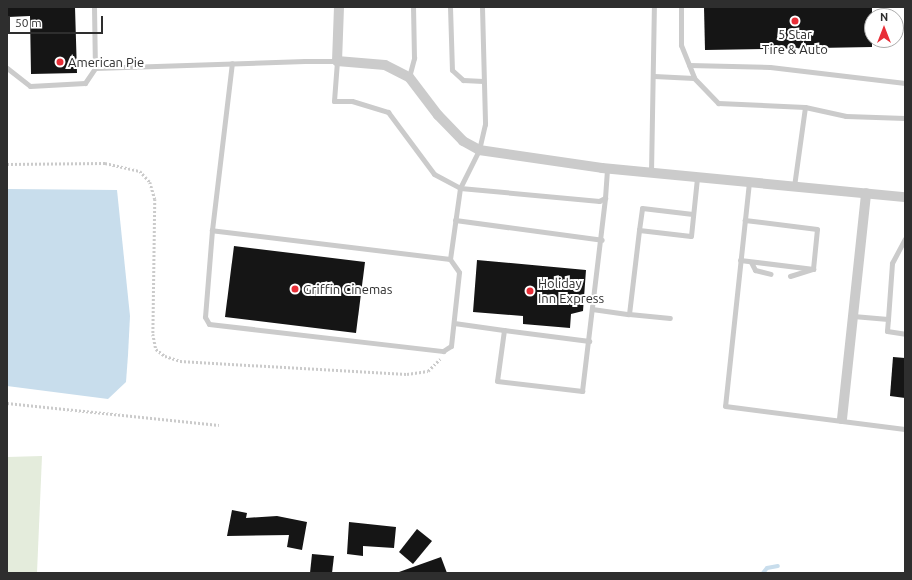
<!DOCTYPE html>
<html>
<head>
<meta charset="utf-8">
<style>
  body { margin:0 }
  #map { position:relative; width:912px; height:580px; overflow:hidden; background:#fff; font-family:Ubuntu,sans-serif }
  div>[style] { position:absolute }
  [style*='--x'] { left:calc(var(--x)*1px); top:calc(var(--y)*1px); width:calc(var(--w)*1px); rotate:calc(var(--a)*1deg) }
  .green>* { inset:0; background:#e4ecdc }
  .water>* { inset:0; background:#c8ddec }
  .stream>* { height:4px; margin:-2px; padding:0 2px; transform-origin:2px; border-radius:2px; background:#c8ddec }
  .building>* { inset:0; background:#151515 }
  .path>* { height:2.5px; margin-top:-1.25px; transform-origin:0; background:repeating-linear-gradient(90deg,#cbcbcb 0 2px,transparent 0 4px) }
  .service>* { height:5px; margin:-2.5px; padding:0 2.5px; transform-origin:2.5px; border-radius:2.5px; background:#cbcbcb }
  .minor>* { height:10px; margin:-5px; padding:0 5px; transform-origin:5px; border-radius:5px; background:#cbcbcb }
  .dots>* { width:11px; height:11px; translate:-50% -50%; box-sizing:border-box; border:2px solid #fff; border-radius:50% }
  span { translate:-50% -50%; white-space:nowrap; text-align:center; line-height:1.15; -webkit-text-stroke:4px #fff; paint-order:stroke }
  .poi-label { font-size:13px; color:#2e2e2e }
  .left { translate:0 -50%; text-align:left }
  .frame { position:absolute; inset:0; border:8px solid #2e2e2e; pointer-events:none }
  .north { position:absolute; left:864px; top:8px; width:40px; height:40px; box-sizing:border-box; background:#fff; border:1px solid #ababab; border-radius:50%; rotate:0deg; font-size:11px; font-weight:700; line-height:16px; text-align:center; color:#2e2e2e }
  .north::after { content:''; display:block; margin:auto; width:14px; height:18px; background:#e82e37; clip-path:polygon(50% 0,100% 100%,50% 72%,0 100%) }
  .scale { position:absolute; left:8px; top:16px; width:95px; height:18px; box-sizing:border-box; border:2px solid #2e2e2e; border-top:0; padding-left:5px; font-size:12px; line-height:14px; white-space:nowrap; color:#2e2e2e; -webkit-text-stroke:3px #fff; paint-order:stroke }
</style>
</head>
<body>
<div id="map">
  <div class="green">
    <div style="clip-path:polygon(42px 456px,37px 573px,7px 573px,7px 457px)"></div>
  </div>
  <div class="water">
    <div style="clip-path:polygon(7px 189px,117px 190px,130px 316px,128px 355px,126px 382px,108px 399px,7px 386px)"></div>
  </div>
  <div class="stream">
    <div style="--x:763;--y:573;--w:6;--a:-51"></div>
    <div style="--x:767;--y:568;--w:11;--a:-10"></div>
  </div>
  <div class="building">
    <div style="clip-path:polygon(8px 7px,75px 7px,77px 73px,31px 74px,30px 16px,8px 17px)"></div>
    <div style="clip-path:polygon(704px 7px,872px 7px,872px 47px,705px 50px)"></div>
    <div style="clip-path:polygon(234px 246px,365px 262px,356px 333px,225px 317px)"></div>
    <div style="clip-path:polygon(477px 260px,586px 270px,583px 311px,571px 314px,570px 328px,523px 324px,523px 316px,473px 312px)"></div>
    <div style="clip-path:polygon(893px 357px,905px 358px,905px 398px,890px 396px)"></div>
    <div style="clip-path:polygon(232px 510px,247px 513px,246px 518px,277px 516px,307px 522px,302px 550px,287px 547px,289px 535px,227px 536px)"></div>
    <div style="clip-path:polygon(349px 522px,396px 527px,394px 548px,363px 546px,363px 556px,347px 554px)"></div>
    <div style="clip-path:polygon(417px 529px,432px 541px,413px 564px,399px 552px)"></div>
    <div style="clip-path:polygon(312px 554px,334px 556px,332px 573px,310px 573px)"></div>
    <div style="clip-path:polygon(441px 557px,447px 573px,399px 573px,399px 572px)"></div>
  </div>
  <div class="path">
    <div style="--x:7;--y:164;--w:98;--a:-0.6"></div>
    <div style="--x:105;--y:163;--w:36;--a:13"></div>
    <div style="--x:140;--y:171;--w:15;--a:48"></div>
    <div style="--x:150;--y:182;--w:18;--a:74"></div>
    <div style="--x:155;--y:199;--w:135;--a:90.8"></div>
    <div style="--x:153;--y:334;--w:15;--a:79"></div>
    <div style="--x:156;--y:349;--w:11;--a:38"></div>
    <div style="--x:165;--y:356;--w:16;--a:18"></div>
    <div style="--x:180;--y:361;--w:227;--a:3.3"></div>
    <div style="--x:407;--y:374;--w:21;--a:-8"></div>
    <div style="--x:428;--y:371;--w:17;--a:-45"></div>
    <div style="--x:7;--y:403;--w:213;--a:5.9"></div>
  </div>
  <div class="service">
    <div style="--x:94;--y:7;--w:61;--a:89.1"></div>
    <div style="--x:95;--y:68;--w:210;--a:-1.9"></div>
    <div style="--x:305;--y:61;--w:32;--a:0"></div>
    <div style="--x:337;--y:61;--w:40;--a:94.3"></div>
    <div style="--x:334;--y:101;--w:18;--a:0"></div>
    <div style="--x:352;--y:101;--w:38;--a:17"></div>
    <div style="--x:388;--y:112;--w:77;--a:53.4"></div>
    <div style="--x:434;--y:174;--w:30;--a:28"></div>
    <div style="--x:460;--y:188;--w:72;--a:98"></div>
    <div style="--x:450;--y:259;--w:240;--a:-173.1"></div>
    <div style="--x:212;--y:230;--w:168;--a:-83.2"></div>
    <div style="--x:450;--y:7;--w:63;--a:88.2"></div>
    <div style="--x:452;--y:70;--w:15;--a:42"></div>
    <div style="--x:463;--y:80;--w:20;--a:3"></div>
    <div style="--x:482;--y:7;--w:117;--a:88.5"></div>
    <div style="--x:485;--y:124;--w:27;--a:103"></div>
    <div style="--x:479;--y:150;--w:42;--a:116.6"></div>
    <div style="--x:460;--y:188;--w:140;--a:5.3"></div>
    <div style="--x:599;--y:201;--w:7;--a:-27"></div>
    <div style="--x:605;--y:198;--w:29;--a:-86"></div>
    <div style="--x:681;--y:7;--w:38;--a:90"></div>
    <div style="--x:681;--y:45;--w:35;--a:68"></div>
    <div style="--x:689;--y:65;--w:81;--a:1.4"></div>
    <div style="--x:770;--y:67;--w:136;--a:6.8"></div>
    <div style="--x:7;--y:68;--w:29;--a:38"></div>
    <div style="--x:30;--y:86;--w:55;--a:-3.1"></div>
    <div style="--x:85;--y:83;--w:18;--a:-56"></div>
    <div style="--x:654;--y:76;--w:40;--a:2.9"></div>
    <div style="--x:694;--y:78;--w:35;--a:46"></div>
    <div style="--x:718;--y:103;--w:87;--a:2.6"></div>
    <div style="--x:805;--y:107;--w:80;--a:97.9"></div>
    <div style="--x:409;--y:77;--w:20;--a:-75"></div>
    <div style="--x:414;--y:58;--w:51;--a:-91.1"></div>
    <div style="--x:805;--y:107;--w:42;--a:12.4"></div>
    <div style="--x:846;--y:116;--w:59;--a:1.9"></div>
    <div style="--x:651;--y:173;--w:166;--a:-89"></div>
    <div style="--x:749;--y:182;--w:225;--a:96.1"></div>
    <div style="--x:725;--y:406;--w:181;--a:7.3"></div>
    <div style="--x:455;--y:220;--w:148;--a:7.7"></div>
    <div style="--x:212;--y:230;--w:87;--a:94.6"></div>
    <div style="--x:205;--y:317;--w:8;--a:60"></div>
    <div style="--x:209;--y:324;--w:236;--a:6.6"></div>
    <div style="--x:443;--y:351;--w:9;--a:-32"></div>
    <div style="--x:451;--y:346;--w:74;--a:-83.8"></div>
    <div style="--x:459;--y:272;--w:16;--a:-125"></div>
    <div style="--x:639;--y:230;--w:22;--a:-82"></div>
    <div style="--x:642;--y:208;--w:51;--a:6.7"></div>
    <div style="--x:740;--y:260;--w:74;--a:7"></div>
    <div style="--x:813;--y:269;--w:40;--a:-84.3"></div>
    <div style="--x:817;--y:229;--w:73;--a:-172.9"></div>
    <div style="--x:751;--y:262;--w:9;--a:63"></div>
    <div style="--x:755;--y:270;--w:16;--a:14"></div>
    <div style="--x:790;--y:276;--w:24;--a:-17"></div>
    <div style="--x:592;--y:309;--w:37;--a:8"></div>
    <div style="--x:629;--y:314;--w:85;--a:-83.2"></div>
    <div style="--x:639;--y:230;--w:52;--a:6.6"></div>
    <div style="--x:691;--y:236;--w:58;--a:-84.1"></div>
    <div style="--x:629;--y:314;--w:41;--a:5.6"></div>
    <div style="--x:853;--y:316;--w:35;--a:5"></div>
    <div style="--x:888;--y:319;--w:56;--a:-85.9"></div>
    <div style="--x:892;--y:263;--w:27;--a:-62"></div>
    <div style="--x:888;--y:319;--w:12;--a:95"></div>
    <div style="--x:887;--y:331;--w:18;--a:9"></div>
    <div style="--x:454;--y:323;--w:50;--a:8"></div>
    <div style="--x:504;--y:330;--w:51;--a:97.8"></div>
    <div style="--x:497;--y:381;--w:86;--a:6.7"></div>
    <div style="--x:582;--y:391;--w:194;--a:-83.2"></div>
    <div style="--x:504;--y:330;--w:86;--a:7.4"></div>
  </div>
  <div class="minor">
    <div style="--x:339;--y:7;--w:54;--a:92.1"></div>
    <div style="--x:337;--y:61;--w:48;--a:4.8"></div>
    <div style="--x:385;--y:65;--w:27;--a:27"></div>
    <div style="--x:409;--y:77;--w:48;--a:52.7"></div>
    <div style="--x:438;--y:115;--w:36;--a:46"></div>
    <div style="--x:463;--y:141;--w:18;--a:29"></div>
    <div style="--x:479;--y:150;--w:124;--a:8.3"></div>
    <div style="--x:602;--y:168;--w:304;--a:5.5"></div>
    <div style="--x:842;--y:419;--w:227;--a:-83.9"></div>
  </div>
  <div class="dots">
    <div style="left:795px;top:21px;background:#e82e37"></div>
    <div style="left:60px;top:62px;background:#e82e37"></div>
    <div style="left:295px;top:289px;background:#e82e37"></div>
    <div style="left:530px;top:291px;background:#e82e37"></div>
  </div>
  <div class="poi-label">
    <span style="left:795px;top:42px">5 Star<br>Tire &amp; Auto</span>
    <span class="left" style="left:68px;top:62px">American Pie</span>
    <span class="left" style="left:538px;top:291px">Holiday<br>Inn Express</span>
    <span class="left" style="left:303px;top:289px">Griffin Cinemas</span>
  </div>
  <div class="frame"></div>
  <div class="north">N</div>
  <div class="scale">50 m</div>
</div>
</body>
</html>
